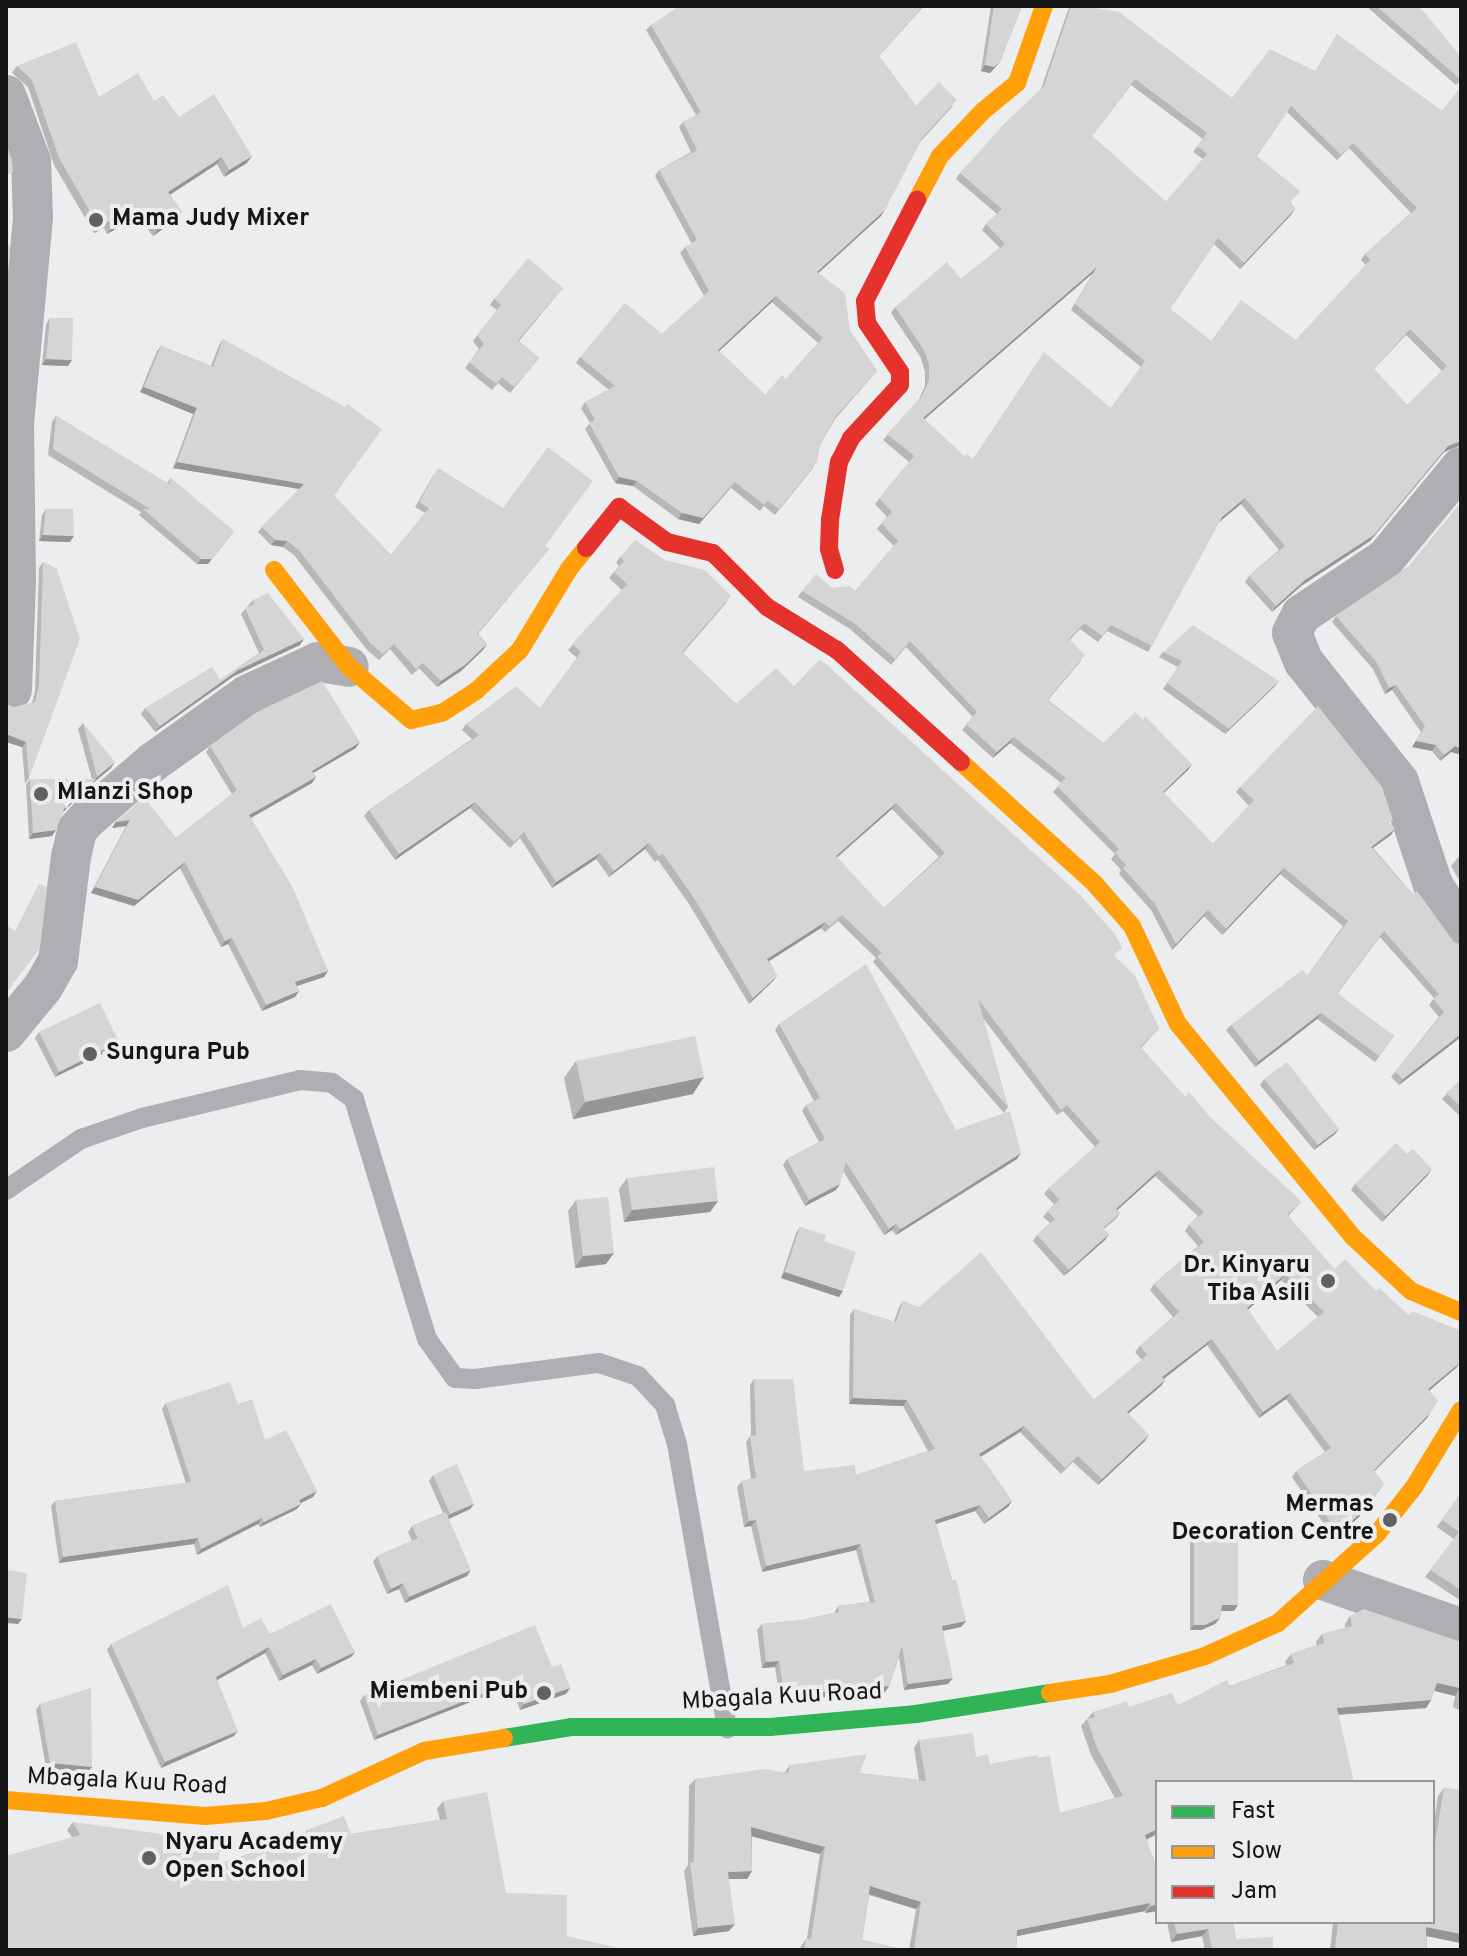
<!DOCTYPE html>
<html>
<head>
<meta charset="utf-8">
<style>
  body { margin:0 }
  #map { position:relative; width:1467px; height:1956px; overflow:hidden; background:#ecedee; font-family:Overpass,sans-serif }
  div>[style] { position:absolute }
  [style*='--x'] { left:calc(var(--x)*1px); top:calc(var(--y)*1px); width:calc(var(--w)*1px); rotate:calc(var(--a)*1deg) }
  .lane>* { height:20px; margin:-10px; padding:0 10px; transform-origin:10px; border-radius:10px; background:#b0aeb2 }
  .street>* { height:40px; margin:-20px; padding:0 20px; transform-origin:20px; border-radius:20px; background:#b0aeb2 }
  .fast>* { height:18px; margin:-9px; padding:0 9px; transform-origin:9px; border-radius:9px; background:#30b455 }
  .slow>* { height:18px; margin:-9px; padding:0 9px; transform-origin:9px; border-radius:9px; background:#ff9f0a }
  .jam>* { height:18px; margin:-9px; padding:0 9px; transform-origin:9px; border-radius:9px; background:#e5322d }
  .wall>* { inset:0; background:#b7b7b7 }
  .shaded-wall>* { inset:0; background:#959595 }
  .building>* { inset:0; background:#d5d5d5 }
  .dots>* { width:22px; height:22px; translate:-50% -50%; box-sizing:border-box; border:4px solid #ebedef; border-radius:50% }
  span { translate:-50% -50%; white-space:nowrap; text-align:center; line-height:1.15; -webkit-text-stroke:8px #ebedef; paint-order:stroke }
  .poi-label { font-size:24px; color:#151616; font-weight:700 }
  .left { translate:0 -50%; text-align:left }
  .right { translate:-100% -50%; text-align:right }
  .street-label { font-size:24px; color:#151616 }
  .frame { position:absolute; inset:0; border:8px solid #151616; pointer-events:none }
  .legend { position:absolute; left:1155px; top:1780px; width:280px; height:144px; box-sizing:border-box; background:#ebedef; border:2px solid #959798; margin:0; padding:10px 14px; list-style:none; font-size:24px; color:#151616 }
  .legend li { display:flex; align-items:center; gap:16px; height:40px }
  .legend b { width:40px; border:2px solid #959798 }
</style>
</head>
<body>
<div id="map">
  <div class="lane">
    <div style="--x:6;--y:1190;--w:91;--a:-34.2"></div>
    <div style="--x:81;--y:1139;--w:65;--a:-19"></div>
    <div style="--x:142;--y:1118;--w:163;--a:-13.5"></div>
    <div style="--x:300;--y:1080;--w:32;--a:5"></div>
    <div style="--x:332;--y:1083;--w:27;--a:36"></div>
    <div style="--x:354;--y:1099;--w:251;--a:73.1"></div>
    <div style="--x:427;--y:1339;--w:48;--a:54.3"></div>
    <div style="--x:455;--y:1378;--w:20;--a:3"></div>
    <div style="--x:475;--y:1379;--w:125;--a:-7.4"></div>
    <div style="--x:599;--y:1363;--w:41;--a:18.4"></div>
    <div style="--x:638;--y:1376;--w:40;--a:47"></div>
    <div style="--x:665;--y:1405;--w:41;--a:72.9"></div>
    <div style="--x:677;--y:1444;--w:289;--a:80"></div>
  </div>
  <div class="street">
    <div style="--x:6;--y:95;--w:71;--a:69.3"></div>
    <div style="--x:31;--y:161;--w:57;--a:88"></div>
    <div style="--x:33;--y:218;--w:204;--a:95.3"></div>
    <div style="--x:14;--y:421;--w:160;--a:89.3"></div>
    <div style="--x:16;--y:581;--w:109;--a:92.1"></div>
    <div style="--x:1461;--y:467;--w:118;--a:129.5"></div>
    <div style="--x:1386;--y:558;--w:102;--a:146.2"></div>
    <div style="--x:1301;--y:615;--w:20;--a:117"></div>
    <div style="--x:1292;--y:633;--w:31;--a:68"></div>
    <div style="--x:1304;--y:662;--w:153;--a:51.6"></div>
    <div style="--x:1399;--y:782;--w:108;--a:71.7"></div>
    <div style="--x:1433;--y:885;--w:51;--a:56.9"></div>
    <div style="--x:6;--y:1032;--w:58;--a:-50.6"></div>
    <div style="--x:43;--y:987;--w:30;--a:-60"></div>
    <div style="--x:58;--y:961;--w:105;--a:-82.9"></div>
    <div style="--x:71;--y:857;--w:28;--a:-77"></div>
    <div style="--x:77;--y:830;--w:15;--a:-48"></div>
    <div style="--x:87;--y:819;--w:87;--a:-40.8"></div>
    <div style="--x:153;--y:762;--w:115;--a:-35.5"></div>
    <div style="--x:247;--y:695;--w:78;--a:-24.9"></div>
    <div style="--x:318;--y:662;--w:31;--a:9"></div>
    <div style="--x:1323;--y:1580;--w:146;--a:19.2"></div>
  </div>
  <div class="fast">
    <div style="--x:504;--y:1738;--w:68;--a:-9.3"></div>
    <div style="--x:571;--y:1727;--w:199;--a:0"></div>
    <div style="--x:770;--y:1727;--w:147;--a:-5.1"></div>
    <div style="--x:916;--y:1714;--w:136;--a:-8.9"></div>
  </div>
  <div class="slow">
    <div style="--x:917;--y:200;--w:50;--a:-62.4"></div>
    <div style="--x:940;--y:156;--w:62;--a:-46.3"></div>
    <div style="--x:983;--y:111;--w:44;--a:-39.5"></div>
    <div style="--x:1017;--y:83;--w:82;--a:-70.7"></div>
    <div style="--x:274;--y:570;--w:123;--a:52.3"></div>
    <div style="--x:349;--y:667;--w:82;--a:40.5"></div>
    <div style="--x:411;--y:720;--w:32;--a:-13"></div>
    <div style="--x:442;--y:713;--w:40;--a:-32.9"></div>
    <div style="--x:476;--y:691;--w:60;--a:-43"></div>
    <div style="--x:520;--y:650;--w:95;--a:-58.8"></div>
    <div style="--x:569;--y:569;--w:27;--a:-51"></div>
    <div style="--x:961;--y:762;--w:180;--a:42.3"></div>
    <div style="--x:1094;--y:883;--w:57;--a:48.5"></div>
    <div style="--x:1132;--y:926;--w:108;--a:64.9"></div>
    <div style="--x:1178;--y:1024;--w:276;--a:50.6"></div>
    <div style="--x:1353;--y:1237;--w:79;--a:43"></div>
    <div style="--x:1411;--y:1291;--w:54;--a:22.8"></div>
    <div style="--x:1050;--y:1693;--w:61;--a:-8.5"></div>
    <div style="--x:1110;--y:1684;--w:99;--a:-16.4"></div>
    <div style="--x:1205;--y:1656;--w:80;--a:-24.3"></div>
    <div style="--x:1278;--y:1623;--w:133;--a:-42"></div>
    <div style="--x:1377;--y:1534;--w:60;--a:-51.8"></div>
    <div style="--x:1414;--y:1487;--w:90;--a:-58.6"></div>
    <div style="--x:6;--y:1800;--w:200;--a:4.6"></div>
    <div style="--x:205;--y:1816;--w:61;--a:-4.7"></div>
    <div style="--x:266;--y:1811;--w:57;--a:-13.1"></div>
    <div style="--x:322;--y:1798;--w:112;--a:-24.7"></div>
    <div style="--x:424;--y:1751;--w:81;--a:-9.2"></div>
  </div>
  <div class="jam">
    <div style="--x:586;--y:548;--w:53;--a:-51.2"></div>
    <div style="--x:619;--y:507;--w:59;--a:36.1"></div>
    <div style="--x:667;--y:542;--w:47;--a:13.4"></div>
    <div style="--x:713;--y:553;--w:76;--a:45"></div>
    <div style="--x:767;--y:607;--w:82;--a:31.6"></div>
    <div style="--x:837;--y:650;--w:167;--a:42.1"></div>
    <div style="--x:835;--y:570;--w:22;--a:-106"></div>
    <div style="--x:829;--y:549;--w:29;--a:-88"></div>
    <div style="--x:830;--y:520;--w:59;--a:-81.2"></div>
    <div style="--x:839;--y:462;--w:27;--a:-63"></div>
    <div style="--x:851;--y:438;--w:72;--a:-47.2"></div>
    <div style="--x:900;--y:385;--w:13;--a:-90"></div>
    <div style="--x:900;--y:372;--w:59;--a:-124"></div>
    <div style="--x:867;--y:323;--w:22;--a:-95"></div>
    <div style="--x:865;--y:301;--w:114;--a:-62.8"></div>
  </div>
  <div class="wall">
    <div style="clip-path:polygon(evenodd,924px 6px,879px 56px,916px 106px,953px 106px,920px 142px,881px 216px,818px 273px,850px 331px,877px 371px,835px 419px,820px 445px,813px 468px,775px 515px,764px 506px,760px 511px,731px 488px,699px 524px,678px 519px,633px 486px,615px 483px,585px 429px,590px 423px,581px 408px,585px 402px,609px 390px,576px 363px,580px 357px,662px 334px,704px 296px,680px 253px,685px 247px,692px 244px,655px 176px,659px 170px,691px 152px,679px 127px,683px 122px,696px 115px,646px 30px,651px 25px,924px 6px,772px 302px,818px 343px,786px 379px,765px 395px,719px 351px,772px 302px)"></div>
    <div style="clip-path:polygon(991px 6px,1022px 6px,1000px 62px,990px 73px,981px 71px)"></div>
    <div style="clip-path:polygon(evenodd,1071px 6px,1084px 6px,1232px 98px,1315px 71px,1442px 111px,1461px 87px,1461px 445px,1444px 452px,1370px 541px,1301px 586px,1272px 612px,1245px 582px,1249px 576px,1279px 550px,1241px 504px,1219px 522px,1148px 652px,1107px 631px,1098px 642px,1080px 629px,1070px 640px,1081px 661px,1048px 700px,1103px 743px,1192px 764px,1188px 770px,1164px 793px,1213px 844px,1249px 806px,1236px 792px,1240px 787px,1390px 824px,1391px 835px,1373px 848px,1454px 942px,1461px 945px,1461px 1037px,1399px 1085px,1391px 1077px,1439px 1017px,1429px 1005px,1434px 998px,1380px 937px,1337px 994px,1394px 1036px,1375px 1062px,1317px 1019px,1255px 1067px,1226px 1030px,1231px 1025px,1308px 975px,1343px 926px,1280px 874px,1222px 935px,1204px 916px,1172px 950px,1151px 910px,1119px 874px,1121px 870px,1111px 859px,1115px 854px,1053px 792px,1061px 783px,1010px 743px,993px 758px,962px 730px,973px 717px,906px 647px,891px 665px,850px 629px,798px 597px,802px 591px,832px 588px,855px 591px,894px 546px,877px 529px,887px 517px,875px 504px,909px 462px,883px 440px,919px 399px,925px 386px,925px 372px,921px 358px,891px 313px,895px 307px,961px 279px,1000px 248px,982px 230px,986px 224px,997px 214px,956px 179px,960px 173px,1041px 89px,1068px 10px,1071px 6px,1131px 85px,1203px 139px,1193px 152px,1203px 159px,1166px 202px,1092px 136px,1131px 85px,1071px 6px,1287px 112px,1337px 160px,1349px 148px,1411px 213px,1365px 254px,1361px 260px,1366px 265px,1296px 340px,1211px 341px,1170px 309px,1214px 244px,1240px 269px,1295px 209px,1257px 156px,1287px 112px,1071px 6px,1093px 273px,1071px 310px,1141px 367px,1111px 408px,973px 459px,965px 457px,924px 419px,1093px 273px,1071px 6px,1406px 335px,1442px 371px,1407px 405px,1374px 369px,1406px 335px)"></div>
    <div style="clip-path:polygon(1366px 6px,1419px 6px,1461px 80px,1456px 85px)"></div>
    <div style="clip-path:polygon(17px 66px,99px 97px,154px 101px,247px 163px,224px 177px,217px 164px,170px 195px,182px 212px,177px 219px,153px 236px,138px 216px,107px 234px,104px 228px,94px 233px,54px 165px,28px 87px,12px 73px)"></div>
    <div style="clip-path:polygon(563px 288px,519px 341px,539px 358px,510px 393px,498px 383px,492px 390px,465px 368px,479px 349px,473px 341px,497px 310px,490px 305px,494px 299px)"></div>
    <div style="clip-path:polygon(50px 318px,68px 366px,42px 365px,46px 324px)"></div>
    <div style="clip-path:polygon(223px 339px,334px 496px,391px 555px,425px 513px,415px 507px,434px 474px,549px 549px,478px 634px,487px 644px,483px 650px,461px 671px,437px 687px,419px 668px,412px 675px,390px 649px,379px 660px,367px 650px,294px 555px,283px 547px,271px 545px,258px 532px,262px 527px,299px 489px,173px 468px,193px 414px,140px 392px,157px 351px,161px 346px,211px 366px,219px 345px)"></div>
    <div style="clip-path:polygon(56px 416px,167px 483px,171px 478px,208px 564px,197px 564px,139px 515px,141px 512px,48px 455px,52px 422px)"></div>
    <div style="clip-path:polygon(46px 509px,70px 542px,39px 541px,42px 515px)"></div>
    <div style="clip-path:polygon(evenodd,620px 557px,727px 602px,683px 653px,736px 704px,794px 686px,1115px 956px,1159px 1028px,1141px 1048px,1185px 1097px,1213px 1120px,1301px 1202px,1288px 1216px,1334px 1269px,1376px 1291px,1461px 1362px,1456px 1368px,1429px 1391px,1427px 1418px,1375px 1471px,1359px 1517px,1334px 1539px,1292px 1477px,1296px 1471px,1325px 1452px,1286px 1399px,1259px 1418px,1207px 1345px,1164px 1379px,1165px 1380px,1161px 1386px,1128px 1414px,1145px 1441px,1098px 1485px,1073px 1462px,1061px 1474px,1020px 1432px,981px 1457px,1012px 1501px,1008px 1507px,984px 1524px,975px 1511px,936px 1524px,952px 1580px,966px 1621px,961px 1627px,943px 1631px,948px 1684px,904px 1690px,899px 1657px,889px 1686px,885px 1692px,780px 1701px,775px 1667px,762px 1668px,757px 1630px,762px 1624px,803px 1620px,834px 1613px,838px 1606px,870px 1602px,856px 1550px,762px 1572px,751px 1526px,744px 1527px,737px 1487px,742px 1481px,751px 1479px,746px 1442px,751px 1435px,750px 1385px,754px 1379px,804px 1471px,856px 1475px,928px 1451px,903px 1406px,849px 1404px,850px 1315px,854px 1309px,894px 1322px,899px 1307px,903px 1301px,1094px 1400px,1142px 1360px,1135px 1352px,1140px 1346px,1173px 1317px,1150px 1290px,1154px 1284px,1198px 1246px,1185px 1231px,1189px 1225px,1198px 1216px,1155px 1176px,1117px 1210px,1120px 1213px,1116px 1219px,1104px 1229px,1105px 1240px,1064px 1276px,1033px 1241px,1037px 1235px,1050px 1223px,1043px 1217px,1054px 1204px,1044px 1194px,1049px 1188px,1095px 1147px,1063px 1111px,1057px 1115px,983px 1018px,1008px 1107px,1004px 1113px,873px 962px,876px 958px,838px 921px,825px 932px,821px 928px,769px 961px,777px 976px,772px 982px,749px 1004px,689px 904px,658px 860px,655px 862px,645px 849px,609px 877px,596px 859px,552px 888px,520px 838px,510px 848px,470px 808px,395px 860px,364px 816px,369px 810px,472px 739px,462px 730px,466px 724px,540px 708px,577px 658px,568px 650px,622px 590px,609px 578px,619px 566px,616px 563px,620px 557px,892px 809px,939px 857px,884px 908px,837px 858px,892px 809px,620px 557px,1281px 1280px,1318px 1317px,1277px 1351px,1248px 1310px,1281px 1280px)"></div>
    <div style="clip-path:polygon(43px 562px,57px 569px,29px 778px,25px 784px,22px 747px,6px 742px,6px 704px,14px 707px,32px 703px,35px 691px,39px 568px)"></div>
    <div style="clip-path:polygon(1408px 567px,1458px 754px,1451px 752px,1440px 761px,1432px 751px,1412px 747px,1421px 732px,1392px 690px,1385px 694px,1373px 669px,1332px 622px,1336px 616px)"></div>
    <div style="clip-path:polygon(253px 600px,300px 645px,234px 676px,155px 732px,141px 714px,145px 708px,220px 680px,259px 653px,241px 614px)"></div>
    <div style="clip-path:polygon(1163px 652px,1275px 686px,1225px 734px,1163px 689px,1178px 667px,1159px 657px)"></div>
    <div style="clip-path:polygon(83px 723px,111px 768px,93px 783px,63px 812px,52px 836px,29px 839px,26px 785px,30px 779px,92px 779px,78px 729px)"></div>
    <div style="clip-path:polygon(210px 746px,356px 748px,313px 773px,316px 777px,312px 783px,251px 818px,328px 971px,324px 977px,296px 986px,299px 991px,295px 997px,262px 1011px,228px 944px,221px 947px,180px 868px,134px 906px,91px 893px,126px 826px,112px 828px,116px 822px,144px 798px,176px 838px,232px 794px,206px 752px)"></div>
    <div style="clip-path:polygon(1461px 854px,1461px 883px,1451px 866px)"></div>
    <div style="clip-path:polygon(779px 1024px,956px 1130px,1017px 1159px,896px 1235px,892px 1230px,884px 1235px,843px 1171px,836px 1190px,805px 1206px,783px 1165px,787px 1159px,819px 1142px,802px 1111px,806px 1105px,814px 1101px,775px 1030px)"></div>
    <div style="clip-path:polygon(39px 1032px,119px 1042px,115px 1048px,55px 1077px,35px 1038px)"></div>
    <div style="clip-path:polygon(576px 1061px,693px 1094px,573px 1119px,564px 1078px)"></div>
    <div style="clip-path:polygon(1264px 1079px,1339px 1129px,1335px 1134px,1314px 1150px,1260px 1085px)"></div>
    <div style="clip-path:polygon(1461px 1079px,1461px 1117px,1442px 1099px)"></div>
    <div style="clip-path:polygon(1428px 1175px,1382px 1222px,1351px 1190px,1355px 1184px)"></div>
    <div style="clip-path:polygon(627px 1178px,718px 1201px,710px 1212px,624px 1222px,619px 1189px)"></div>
    <div style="clip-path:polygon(576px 1200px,606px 1264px,575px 1268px,568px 1211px)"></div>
    <div style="clip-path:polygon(800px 1227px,824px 1241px,843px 1291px,839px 1297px,781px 1278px,796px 1233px)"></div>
    <div style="clip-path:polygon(166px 1403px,238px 1404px,265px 1440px,313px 1497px,301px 1503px,297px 1509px,260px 1527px,258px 1524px,197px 1555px,194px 1544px,59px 1563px,51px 1506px,55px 1501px,186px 1483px,162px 1409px)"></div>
    <div style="clip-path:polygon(433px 1475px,474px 1504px,470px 1509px,449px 1519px,467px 1576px,405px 1603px,399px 1589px,387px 1594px,373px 1562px,377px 1556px,412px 1541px,408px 1532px,412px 1526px,443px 1513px,429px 1481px)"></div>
    <div style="clip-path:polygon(1461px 1493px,1461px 1601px,1425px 1577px,1454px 1539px,1437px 1527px)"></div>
    <div style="clip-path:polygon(1194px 1532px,1234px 1611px,1221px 1611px,1220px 1618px,1215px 1624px,1201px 1630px,1190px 1630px,1190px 1538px)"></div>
    <div style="clip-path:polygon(1350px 1616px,1461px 1642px,1461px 1711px,1453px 1707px,1455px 1696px,1434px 1691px,1431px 1700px,1426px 1708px,1339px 1715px,1157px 1782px,1147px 1839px,1157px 1911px,1145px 1913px,1145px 1911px,1017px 1936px,1016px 1950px,909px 1950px,916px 1909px,869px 1895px,862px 1940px,906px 1950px,800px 1950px,801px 1946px,807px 1938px,820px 1854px,752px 1836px,752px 1871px,747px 1879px,729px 1879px,729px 1931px,693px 1936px,684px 1871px,688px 1865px,689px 1786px,695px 1779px,785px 1772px,790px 1765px,919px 1780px,914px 1748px,919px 1740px,976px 1757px,990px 1764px,1060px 1813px,1115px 1798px,1091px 1755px,1081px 1726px,1093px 1712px,1129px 1707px,1178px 1705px,1287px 1665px,1285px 1662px,1291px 1654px,1317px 1645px,1316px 1642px,1322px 1634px,1345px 1628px,1345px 1624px)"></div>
    <div style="clip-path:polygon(243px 1628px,355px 1652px,351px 1657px,317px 1674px,312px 1665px,279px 1681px,265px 1653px,217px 1680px,234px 1736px,161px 1768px,107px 1650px,111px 1644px)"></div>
    <div style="clip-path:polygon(552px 1667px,570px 1688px,566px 1694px,520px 1710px,511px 1686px,374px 1740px,360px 1701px,364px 1695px)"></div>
    <div style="clip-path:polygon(40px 1704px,92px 1767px,88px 1772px,46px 1768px,36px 1710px)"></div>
    <div style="clip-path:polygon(1444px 1788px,1461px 1790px,1461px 1943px,1427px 1936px,1427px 1950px,1330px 1950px,1333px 1922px,1433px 1922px,1433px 1829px,1438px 1796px)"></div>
    <div style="clip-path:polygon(443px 1801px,506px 1893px,567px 1936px,72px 1837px,67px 1830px,73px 1822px,218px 1864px,302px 1837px,307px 1830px,351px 1834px,440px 1820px,437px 1809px)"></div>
    <div style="clip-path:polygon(1167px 1922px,1233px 1922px,1236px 1939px,1273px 1950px,1205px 1950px,1202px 1936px,1171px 1942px)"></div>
  </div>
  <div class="shaded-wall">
    <div style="clip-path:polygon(1000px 62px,990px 73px,981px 71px,985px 65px)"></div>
    <div style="clip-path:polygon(252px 156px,247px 163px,224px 177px,229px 170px)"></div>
    <div style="clip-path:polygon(222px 157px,217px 164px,163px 199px,168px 192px)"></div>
    <div style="clip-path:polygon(143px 209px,138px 216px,107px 234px,112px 227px)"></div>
    <div style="clip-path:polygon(1295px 209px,1291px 215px,1240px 269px,1244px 263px)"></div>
    <div style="clip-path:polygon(885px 210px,881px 216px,813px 278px,817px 272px)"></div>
    <div style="clip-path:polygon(182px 212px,177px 219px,153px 236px,158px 229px)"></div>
    <div style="clip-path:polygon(109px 221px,104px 228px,94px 233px,99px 227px)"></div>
    <div style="clip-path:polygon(1097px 267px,1093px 273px,919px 424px,923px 418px)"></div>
    <div style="clip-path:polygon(776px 296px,772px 302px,714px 356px,718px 350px)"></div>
    <div style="clip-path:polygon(46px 359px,72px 360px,68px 366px,42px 365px)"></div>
    <div style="clip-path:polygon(144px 387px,197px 408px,193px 414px,140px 392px)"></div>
    <div style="clip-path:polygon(1461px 441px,1461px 445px,1444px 452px,1370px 541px,1301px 586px,1272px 612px,1276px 606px,1448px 446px)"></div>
    <div style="clip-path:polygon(177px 462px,304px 484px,300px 489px,173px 468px)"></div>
    <div style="clip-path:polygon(619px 477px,637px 481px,633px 486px,615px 483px)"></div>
    <div style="clip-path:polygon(735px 482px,699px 524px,678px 519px,682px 513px)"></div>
    <div style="clip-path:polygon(1245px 498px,1241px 504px,1218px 523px,1222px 517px)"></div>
    <div style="clip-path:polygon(234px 531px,208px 564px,197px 564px,201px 559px)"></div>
    <div style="clip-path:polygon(43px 535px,74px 536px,70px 542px,39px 541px)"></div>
    <div style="clip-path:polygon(275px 540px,287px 541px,283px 547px,271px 545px)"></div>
    <div style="clip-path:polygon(304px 639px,300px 645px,234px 676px,155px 732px,160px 726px,238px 670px)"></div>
    <div style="clip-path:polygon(487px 644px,483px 650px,461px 671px,437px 687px,441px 681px)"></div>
    <div style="clip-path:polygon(1279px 681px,1275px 686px,1225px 734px,1229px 729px)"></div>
    <div style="clip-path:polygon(1396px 685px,1392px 690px,1385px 694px,1389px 688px)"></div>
    <div style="clip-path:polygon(6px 734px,26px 742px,22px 747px,6px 742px)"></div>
    <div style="clip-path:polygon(1014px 737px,1010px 743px,993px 758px,997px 752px)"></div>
    <div style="clip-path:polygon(1416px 741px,1436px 745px,1432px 751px,1412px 747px)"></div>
    <div style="clip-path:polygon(360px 742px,356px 748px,308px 776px,312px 771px)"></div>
    <div style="clip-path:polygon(1455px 746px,1461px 748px,1461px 752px,1458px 754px,1451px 752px,1440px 761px,1444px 755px)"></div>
    <div style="clip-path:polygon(115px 762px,111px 768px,93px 783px,97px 777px)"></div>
    <div style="clip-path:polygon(1192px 764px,1188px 770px,1159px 797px,1163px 792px)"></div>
    <div style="clip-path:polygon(316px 777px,312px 783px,245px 821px,249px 815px)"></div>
    <div style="clip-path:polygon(96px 779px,92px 784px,60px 815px,64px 809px)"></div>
    <div style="clip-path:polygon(475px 802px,470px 808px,395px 860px,399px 854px)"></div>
    <div style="clip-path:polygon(896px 803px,892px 809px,831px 862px,836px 856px)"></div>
    <div style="clip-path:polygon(130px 820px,126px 826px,112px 828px,116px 822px)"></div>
    <div style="clip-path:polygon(1395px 829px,1391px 835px,1367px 852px,1371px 847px)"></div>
    <div style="clip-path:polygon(56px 830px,52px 836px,29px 839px,33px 833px)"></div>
    <div style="clip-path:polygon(649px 843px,645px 849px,609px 877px,614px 871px)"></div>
    <div style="clip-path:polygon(600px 853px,596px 859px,552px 888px,556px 882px)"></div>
    <div style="clip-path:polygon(185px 862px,180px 868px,134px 906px,91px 893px,95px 887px)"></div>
    <div style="clip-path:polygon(1284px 868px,1280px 874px,1222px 935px,1226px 929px)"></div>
    <div style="clip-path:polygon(1208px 910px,1204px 916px,1172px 950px,1176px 944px)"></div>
    <div style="clip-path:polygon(825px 922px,821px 928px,763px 965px,767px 959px)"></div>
    <div style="clip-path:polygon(232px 938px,228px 944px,221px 947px,225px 941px)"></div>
    <div style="clip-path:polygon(328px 971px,324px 977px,291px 988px,295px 982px)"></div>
    <div style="clip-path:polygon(777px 976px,772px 982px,749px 1004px,753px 998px)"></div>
    <div style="clip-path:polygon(299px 991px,295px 997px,262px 1011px,266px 1005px)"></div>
    <div style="clip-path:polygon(1321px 1013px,1317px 1019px,1255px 1067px,1259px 1061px)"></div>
    <div style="clip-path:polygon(1461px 1034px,1461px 1037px,1399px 1085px,1403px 1079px)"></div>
    <div style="clip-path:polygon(119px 1042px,115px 1048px,55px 1077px,59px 1072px)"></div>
    <div style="clip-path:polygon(704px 1077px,693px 1094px,573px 1119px,585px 1102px)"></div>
    <div style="clip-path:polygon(1339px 1129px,1335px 1134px,1314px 1150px,1318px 1145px)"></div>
    <div style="clip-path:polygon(1021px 1153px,1017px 1159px,896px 1235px,901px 1229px)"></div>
    <div style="clip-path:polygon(1432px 1169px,1428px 1175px,1382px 1222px,1386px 1216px)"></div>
    <div style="clip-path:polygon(1159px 1170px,1155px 1176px,1112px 1215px,1116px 1209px)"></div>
    <div style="clip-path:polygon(840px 1184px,836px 1190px,805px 1206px,809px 1200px)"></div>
    <div style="clip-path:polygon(718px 1201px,710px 1212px,624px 1222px,632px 1210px)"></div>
    <div style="clip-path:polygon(896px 1224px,892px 1230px,884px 1235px,889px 1229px)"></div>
    <div style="clip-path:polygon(1109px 1234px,1105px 1240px,1064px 1276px,1069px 1270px)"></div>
    <div style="clip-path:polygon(614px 1253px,606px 1264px,575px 1268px,583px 1256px)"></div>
    <div style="clip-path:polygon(785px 1272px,843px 1291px,839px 1297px,781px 1278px)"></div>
    <div style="clip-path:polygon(1285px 1274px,1281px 1280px,1243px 1314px,1247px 1308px)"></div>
    <div style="clip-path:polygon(1212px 1339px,1207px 1345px,1158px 1383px,1162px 1377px)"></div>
    <div style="clip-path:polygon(1461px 1362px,1456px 1368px,1424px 1395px,1428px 1389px)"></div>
    <div style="clip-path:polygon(1165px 1380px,1161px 1386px,1123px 1418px,1127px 1412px)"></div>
    <div style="clip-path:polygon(1290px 1393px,1286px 1399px,1259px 1418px,1263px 1412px)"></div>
    <div style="clip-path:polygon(853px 1398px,907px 1400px,903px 1406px,849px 1404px)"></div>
    <div style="clip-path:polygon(1431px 1412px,1427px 1418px,1370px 1475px,1374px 1470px)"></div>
    <div style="clip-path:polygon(1024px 1426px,1020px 1432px,975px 1460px,979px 1454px)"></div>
    <div style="clip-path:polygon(1149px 1435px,1145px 1441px,1098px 1485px,1102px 1479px)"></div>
    <div style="clip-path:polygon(1384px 1484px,1359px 1517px,1334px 1539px,1338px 1533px)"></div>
    <div style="clip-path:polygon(317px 1491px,313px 1497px,295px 1506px,299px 1500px)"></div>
    <div style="clip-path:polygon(1012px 1501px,1008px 1507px,984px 1524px,989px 1518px)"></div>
    <div style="clip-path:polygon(301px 1504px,297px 1509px,260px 1527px,264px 1522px)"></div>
    <div style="clip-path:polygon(474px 1504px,470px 1509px,446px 1520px,450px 1514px)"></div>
    <div style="clip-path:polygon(980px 1505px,975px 1511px,930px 1526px,935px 1520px)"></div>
    <div style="clip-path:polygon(262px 1518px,258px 1524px,197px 1555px,201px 1549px)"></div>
    <div style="clip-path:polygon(756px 1520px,751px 1526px,744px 1527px,749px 1521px)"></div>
    <div style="clip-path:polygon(198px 1538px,194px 1544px,59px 1563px,63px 1557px)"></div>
    <div style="clip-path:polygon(860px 1544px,856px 1550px,762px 1572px,766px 1566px)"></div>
    <div style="clip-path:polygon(471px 1570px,467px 1576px,405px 1603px,409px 1597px)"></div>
    <div style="clip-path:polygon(403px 1583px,399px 1589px,387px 1594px,391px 1589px)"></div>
    <div style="clip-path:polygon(1222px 1605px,1238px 1605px,1234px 1611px,1218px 1611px)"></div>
    <div style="clip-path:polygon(6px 1617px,22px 1619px,18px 1624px,6px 1623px)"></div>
    <div style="clip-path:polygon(1220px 1618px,1215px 1624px,1201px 1630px,1190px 1630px,1194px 1625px)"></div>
    <div style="clip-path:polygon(966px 1621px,961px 1627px,937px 1632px,942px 1626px)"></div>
    <div style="clip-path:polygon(269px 1647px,265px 1653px,212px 1683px,216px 1677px)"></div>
    <div style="clip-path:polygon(355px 1652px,351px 1657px,317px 1674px,321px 1668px)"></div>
    <div style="clip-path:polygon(316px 1659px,312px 1665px,279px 1681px,283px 1675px)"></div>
    <div style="clip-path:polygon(779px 1661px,775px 1667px,762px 1668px,766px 1662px)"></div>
    <div style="clip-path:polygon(953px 1678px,948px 1684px,904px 1690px,908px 1684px)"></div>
    <div style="clip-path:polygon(515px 1681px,511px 1686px,374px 1740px,378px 1735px)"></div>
    <div style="clip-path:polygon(1437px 1683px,1460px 1688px,1455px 1696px,1432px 1690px)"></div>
    <div style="clip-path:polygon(889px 1686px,885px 1692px,780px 1701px,784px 1695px)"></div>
    <div style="clip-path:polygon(570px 1688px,566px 1694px,520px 1710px,524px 1704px)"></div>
    <div style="clip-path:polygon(1431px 1700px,1426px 1708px,1332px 1715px,1337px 1708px)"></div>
    <div style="clip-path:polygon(238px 1731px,234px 1736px,161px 1768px,165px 1762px)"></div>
    <div style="clip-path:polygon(50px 1763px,92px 1767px,88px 1772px,46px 1768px)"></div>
    <div style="clip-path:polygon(751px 1827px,825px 1847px,820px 1854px,746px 1835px)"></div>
    <div style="clip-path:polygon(1157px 1829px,1157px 1834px,1140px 1843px,1145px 1835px)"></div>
    <div style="clip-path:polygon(752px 1871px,747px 1879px,723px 1879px,728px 1872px)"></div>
    <div style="clip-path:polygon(870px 1886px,921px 1902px,916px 1909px,865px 1893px)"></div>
    <div style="clip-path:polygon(1150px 1903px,1145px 1911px,1012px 1937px,1017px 1930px)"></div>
    <div style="clip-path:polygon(1157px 1904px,1157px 1911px,1145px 1913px,1151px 1906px)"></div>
    <div style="clip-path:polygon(735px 1924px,729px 1931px,693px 1936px,698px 1928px)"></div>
    <div style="clip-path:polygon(1426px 1927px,1461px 1934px,1461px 1943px,1421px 1935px)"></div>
    <div style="clip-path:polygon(1208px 1929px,1202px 1936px,1171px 1942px,1177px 1934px)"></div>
  </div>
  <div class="building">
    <div style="clip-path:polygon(evenodd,679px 6px,923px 6px,879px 56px,916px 106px,939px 82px,957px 100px,922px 138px,885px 210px,817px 272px,845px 293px,850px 331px,877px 371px,836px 416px,820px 445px,817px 462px,779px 509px,768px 501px,764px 505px,735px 482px,703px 518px,682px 513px,637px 481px,619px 477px,589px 423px,595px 420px,585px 402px,615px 386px,580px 357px,625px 303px,662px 334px,709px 291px,685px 247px,697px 240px,659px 170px,697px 150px,683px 122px,701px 112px,651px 25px,679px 6px,776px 296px,823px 338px,786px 379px,782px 375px,765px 395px,718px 350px,776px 296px)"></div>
    <div style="clip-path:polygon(994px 6px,1022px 6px,1000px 62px,994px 67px,985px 65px)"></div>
    <div style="clip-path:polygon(evenodd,1071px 6px,1084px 6px,1119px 12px,1232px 98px,1270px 49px,1315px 71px,1337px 34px,1442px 111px,1461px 87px,1461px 441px,1448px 446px,1374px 535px,1305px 580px,1276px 606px,1249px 576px,1285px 546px,1245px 498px,1222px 517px,1152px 646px,1111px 625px,1102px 636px,1084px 623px,1069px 639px,1085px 655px,1047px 700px,1103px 743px,1135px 712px,1143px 720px,1145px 716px,1192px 764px,1163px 792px,1213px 844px,1254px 800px,1240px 787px,1318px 706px,1382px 787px,1393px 820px,1389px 822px,1395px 829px,1371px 847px,1413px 895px,1417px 891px,1454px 942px,1461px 945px,1461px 1034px,1403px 1079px,1395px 1072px,1444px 1012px,1433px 999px,1439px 994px,1384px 931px,1337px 993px,1394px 1036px,1379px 1056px,1321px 1013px,1259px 1061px,1231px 1025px,1302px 970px,1308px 975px,1348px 921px,1284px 868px,1226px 929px,1208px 910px,1176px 944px,1155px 904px,1123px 868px,1126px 865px,1115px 853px,1119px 849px,1057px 786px,1066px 778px,1014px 737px,997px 752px,966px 724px,977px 712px,910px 641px,895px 659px,854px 623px,802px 591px,816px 574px,832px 588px,850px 586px,855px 591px,898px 541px,881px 523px,892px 512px,879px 498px,914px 456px,887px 434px,922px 396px,929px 380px,929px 366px,925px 352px,895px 307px,947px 262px,961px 279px,1005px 244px,986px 224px,1002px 209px,960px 173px,1004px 124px,1044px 86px,1071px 6px,1135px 79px,1207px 133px,1197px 146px,1207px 154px,1166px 202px,1092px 136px,1135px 79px,1071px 6px,1291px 106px,1341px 155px,1353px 143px,1417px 208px,1365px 254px,1370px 260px,1296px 340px,1241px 300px,1211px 341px,1170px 309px,1218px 238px,1244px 263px,1295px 209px,1290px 203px,1300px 191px,1257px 156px,1291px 106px,1071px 6px,1097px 267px,1075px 304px,1145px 361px,1111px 408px,1044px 352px,973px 459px,967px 454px,965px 457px,923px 418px,1097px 267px,1071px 6px,1410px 329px,1447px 366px,1407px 405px,1374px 369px,1410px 329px)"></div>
    <div style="clip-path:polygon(1376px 6px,1419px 6px,1461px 57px,1461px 78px,1460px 79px)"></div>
    <div style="clip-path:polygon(76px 42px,99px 97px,138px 73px,154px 101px,163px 95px,179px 117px,214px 94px,252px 156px,229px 170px,222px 157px,168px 192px,182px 212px,158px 229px,143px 209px,112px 227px,109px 221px,99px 227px,59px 158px,32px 80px,17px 66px)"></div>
    <div style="clip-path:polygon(6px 143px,12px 160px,13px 172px,6px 175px)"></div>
    <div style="clip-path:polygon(6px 241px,10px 249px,10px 260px,6px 262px)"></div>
    <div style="clip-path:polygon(528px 258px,563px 288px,518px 340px,539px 358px,514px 387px,502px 377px,496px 384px,469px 362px,484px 344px,477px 335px,501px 305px,494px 299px)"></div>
    <div style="clip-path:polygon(50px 318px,73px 318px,72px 360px,46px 359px)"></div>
    <div style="clip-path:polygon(223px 339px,345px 407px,347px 404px,382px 429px,334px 496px,391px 555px,429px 508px,419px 502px,438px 468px,503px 508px,548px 447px,593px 481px,545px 546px,549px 549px,477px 634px,487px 644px,465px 665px,441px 681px,423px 663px,416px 669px,394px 644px,383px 654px,371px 644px,298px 549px,287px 541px,275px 540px,262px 527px,304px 484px,177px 462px,197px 408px,144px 387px,161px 346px,213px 367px)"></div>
    <div style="clip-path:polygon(56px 416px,169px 484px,171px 478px,234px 531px,212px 559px,201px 559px,143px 509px,150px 509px,53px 449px)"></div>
    <div style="clip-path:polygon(1461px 502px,1461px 748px,1455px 746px,1444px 755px,1436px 745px,1416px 741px,1425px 726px,1396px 685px,1389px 688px,1377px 663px,1336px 616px,1408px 567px)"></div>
    <div style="clip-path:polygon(46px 509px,73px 509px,74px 536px,43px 535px)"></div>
    <div style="clip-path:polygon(evenodd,635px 540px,665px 560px,705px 570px,731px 596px,682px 652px,736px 704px,776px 668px,794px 686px,819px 660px,826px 664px,1080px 895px,1115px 934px,1122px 948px,1114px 955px,1135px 976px,1159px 1028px,1140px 1047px,1185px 1097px,1189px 1092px,1213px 1120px,1298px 1198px,1301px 1202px,1287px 1215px,1334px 1269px,1345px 1259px,1376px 1291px,1379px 1288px,1409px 1315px,1412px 1311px,1457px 1329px,1461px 1333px,1461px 1362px,1428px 1389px,1438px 1401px,1431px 1412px,1374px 1470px,1384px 1484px,1363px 1511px,1338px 1533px,1296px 1471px,1331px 1448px,1290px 1393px,1263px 1412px,1212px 1339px,1162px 1377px,1165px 1380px,1127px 1412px,1149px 1435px,1102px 1479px,1078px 1456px,1065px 1468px,1024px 1426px,979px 1454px,1012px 1501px,989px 1518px,980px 1505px,935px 1520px,952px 1580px,956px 1579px,966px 1621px,942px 1626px,953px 1678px,908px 1684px,902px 1646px,889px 1686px,784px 1695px,779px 1661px,766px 1662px,762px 1624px,803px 1620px,839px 1612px,838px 1606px,875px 1602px,860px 1544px,766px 1566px,756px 1520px,749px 1521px,742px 1481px,756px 1478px,750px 1436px,756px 1435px,754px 1379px,793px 1379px,804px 1471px,855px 1465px,856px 1475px,935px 1449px,907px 1400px,853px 1398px,854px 1309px,896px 1322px,903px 1301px,919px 1307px,981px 1252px,1094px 1400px,1147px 1355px,1140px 1346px,1179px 1312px,1154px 1284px,1204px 1242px,1189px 1225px,1204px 1212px,1159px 1170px,1116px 1209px,1120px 1213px,1103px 1228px,1109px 1234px,1069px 1270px,1037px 1235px,1055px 1219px,1047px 1211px,1059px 1200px,1049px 1188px,1100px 1142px,1067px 1105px,1061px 1110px,978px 999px,1008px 1107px,877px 956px,882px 953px,842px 915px,830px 926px,825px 922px,767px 959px,777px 976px,753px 998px,694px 898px,663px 854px,659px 856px,649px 843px,614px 871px,600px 853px,556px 882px,524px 832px,514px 842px,475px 802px,399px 854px,369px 810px,479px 735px,466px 724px,516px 686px,540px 708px,581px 652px,572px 644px,627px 584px,614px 572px,624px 561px,620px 557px,635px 540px,896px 803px,945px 853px,884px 908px,836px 856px,896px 803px,635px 540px,1285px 1274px,1324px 1312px,1277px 1351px,1247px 1308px,1285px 1274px)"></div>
    <div style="clip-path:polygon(43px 562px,57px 569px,80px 639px,29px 778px,26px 742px,6px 734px,6px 704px,14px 707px,35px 702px,39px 685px)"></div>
    <div style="clip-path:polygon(268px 593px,304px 639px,238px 670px,160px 726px,145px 708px,212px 667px,220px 680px,264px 650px,245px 608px,254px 604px,253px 600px)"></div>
    <div style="clip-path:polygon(1193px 625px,1279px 681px,1229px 729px,1167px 683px,1182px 661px,1163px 652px)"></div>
    <div style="clip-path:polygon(322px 681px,360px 742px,312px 771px,316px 777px,249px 815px,293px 888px,328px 971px,295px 982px,299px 991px,266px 1005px,232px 938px,225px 941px,185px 862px,138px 900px,95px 887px,130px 820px,116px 822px,144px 798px,176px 838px,237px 790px,210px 746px,263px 709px)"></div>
    <div style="clip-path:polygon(83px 723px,115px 762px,97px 777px)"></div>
    <div style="clip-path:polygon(30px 779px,96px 779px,64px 809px,56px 830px,33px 833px)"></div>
    <div style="clip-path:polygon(39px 884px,47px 887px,40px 948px,6px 993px,6px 925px,15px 931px)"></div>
    <div style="clip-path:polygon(866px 964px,956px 1130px,1010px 1111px,1021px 1153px,901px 1229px,896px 1224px,889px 1229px,846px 1162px,840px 1184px,809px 1200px,787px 1159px,825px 1139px,806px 1105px,820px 1098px,779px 1024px)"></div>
    <div style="clip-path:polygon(100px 1003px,119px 1042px,59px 1072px,39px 1032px)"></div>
    <div style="clip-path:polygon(695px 1036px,704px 1077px,585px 1102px,576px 1061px)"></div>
    <div style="clip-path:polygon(1287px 1062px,1339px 1129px,1318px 1145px,1264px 1079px)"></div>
    <div style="clip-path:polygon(1461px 1079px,1461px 1107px,1446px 1093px)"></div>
    <div style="clip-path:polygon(1396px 1143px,1407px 1154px,1413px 1149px,1432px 1169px,1386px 1216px,1355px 1184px)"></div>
    <div style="clip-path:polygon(714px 1167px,718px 1201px,632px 1210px,627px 1178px)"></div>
    <div style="clip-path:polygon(608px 1197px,614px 1253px,583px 1256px,576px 1200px)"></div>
    <div style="clip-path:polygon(800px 1227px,826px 1235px,824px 1241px,856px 1252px,843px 1291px,785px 1272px)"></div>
    <div style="clip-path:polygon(230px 1382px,238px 1404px,252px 1399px,265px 1440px,286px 1430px,317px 1491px,299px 1500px,301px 1504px,264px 1522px,262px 1518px,201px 1549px,198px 1538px,63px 1557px,55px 1501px,191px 1482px,166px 1403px)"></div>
    <div style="clip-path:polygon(457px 1464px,474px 1504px,450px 1514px,433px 1475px)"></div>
    <div style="clip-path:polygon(1461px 1493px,1461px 1590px,1430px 1570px,1459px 1532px,1442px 1520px)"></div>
    <div style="clip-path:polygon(446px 1512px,471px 1570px,409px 1597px,403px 1583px,391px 1589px,377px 1556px,418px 1538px,412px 1526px)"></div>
    <div style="clip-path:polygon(1194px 1532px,1238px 1533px,1238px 1605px,1222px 1605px,1220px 1618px,1205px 1625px,1194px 1625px)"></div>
    <div style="clip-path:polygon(6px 1570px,27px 1573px,22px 1619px,6px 1617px)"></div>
    <div style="clip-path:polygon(228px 1585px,243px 1628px,261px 1618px,270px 1634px,331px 1604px,355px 1652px,321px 1668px,316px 1659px,283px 1675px,269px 1647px,216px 1677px,238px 1731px,165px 1762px,111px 1644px)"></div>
    <div style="clip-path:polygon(1364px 1609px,1461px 1642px,1461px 1700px,1459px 1699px,1460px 1688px,1437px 1683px,1431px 1700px,1337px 1708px,1354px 1782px,1157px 1782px,1157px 1829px,1145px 1835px,1157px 1868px,1157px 1904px,1151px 1906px,1150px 1903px,1017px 1930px,1016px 1950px,914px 1950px,921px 1902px,870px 1886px,862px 1940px,906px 1950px,804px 1950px,806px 1938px,811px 1939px,825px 1847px,751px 1827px,752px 1871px,728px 1872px,735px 1924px,698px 1928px,690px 1863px,694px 1862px,695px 1779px,764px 1769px,788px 1773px,790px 1765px,867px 1754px,860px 1773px,926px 1781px,919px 1740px,973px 1733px,976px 1757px,988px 1754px,990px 1764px,1037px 1755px,1038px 1758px,1050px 1756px,1060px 1813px,1123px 1796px,1097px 1748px,1087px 1719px,1095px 1717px,1093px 1712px,1127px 1701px,1129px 1707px,1172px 1693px,1178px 1705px,1227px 1680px,1230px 1686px,1294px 1663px,1291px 1654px,1324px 1643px,1322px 1634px,1352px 1626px,1350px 1616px)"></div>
    <div style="clip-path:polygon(535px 1625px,552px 1667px,561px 1664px,570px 1688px,524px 1704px,515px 1681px,378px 1735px,364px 1695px)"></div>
    <div style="clip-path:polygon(91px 1688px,92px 1767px,50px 1763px,40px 1704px)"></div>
    <div style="clip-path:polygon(1444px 1788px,1461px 1790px,1461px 1934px,1426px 1927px,1427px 1950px,1335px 1950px,1338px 1922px,1433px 1922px,1433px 1855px)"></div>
    <div style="clip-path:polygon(487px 1792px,506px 1893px,567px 1895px,567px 1936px,627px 1950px,6px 1950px,6px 1856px,80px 1835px,73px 1822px,221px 1842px,218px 1864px,309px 1835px,307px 1830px,344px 1816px,351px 1834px,447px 1819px,443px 1801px)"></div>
    <div style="clip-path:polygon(1174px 1922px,1233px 1922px,1236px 1939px,1273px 1937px,1273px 1950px,1212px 1950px,1208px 1929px,1177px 1934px)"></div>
  </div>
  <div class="dots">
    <div style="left:96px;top:220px;background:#606162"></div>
    <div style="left:41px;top:794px;background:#606162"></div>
    <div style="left:90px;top:1054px;background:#606162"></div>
    <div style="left:1328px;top:1281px;background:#606162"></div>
    <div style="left:1390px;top:1520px;background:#606162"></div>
    <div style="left:544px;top:1693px;background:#606162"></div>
    <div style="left:149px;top:1858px;background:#606162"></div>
  </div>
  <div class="poi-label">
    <span class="left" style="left:112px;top:220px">Mama Judy Mixer</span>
    <span class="left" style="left:57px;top:794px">Mlanzi Shop</span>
    <span class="left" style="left:106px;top:1054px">Sungura Pub</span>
    <span class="right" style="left:1310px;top:1281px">Dr. Kinyaru<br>Tiba Asili</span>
    <span class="right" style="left:1374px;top:1520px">Mermas<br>Decoration Centre</span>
    <span class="right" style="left:528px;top:1693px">Miembeni Pub</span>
    <span class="left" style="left:165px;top:1858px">Nyaru Academy<br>Open School</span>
  </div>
  <div class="street-label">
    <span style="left:782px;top:1698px;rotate:-3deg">Mbagala Kuu Road</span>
    <span style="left:127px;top:1783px;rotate:3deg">Mbagala Kuu Road</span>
  </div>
  <div class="frame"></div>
  <ul class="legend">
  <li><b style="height:10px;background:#30b455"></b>Fast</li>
  <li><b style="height:10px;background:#ff9f0a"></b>Slow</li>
  <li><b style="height:10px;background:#e5322d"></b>Jam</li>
  </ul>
</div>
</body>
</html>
